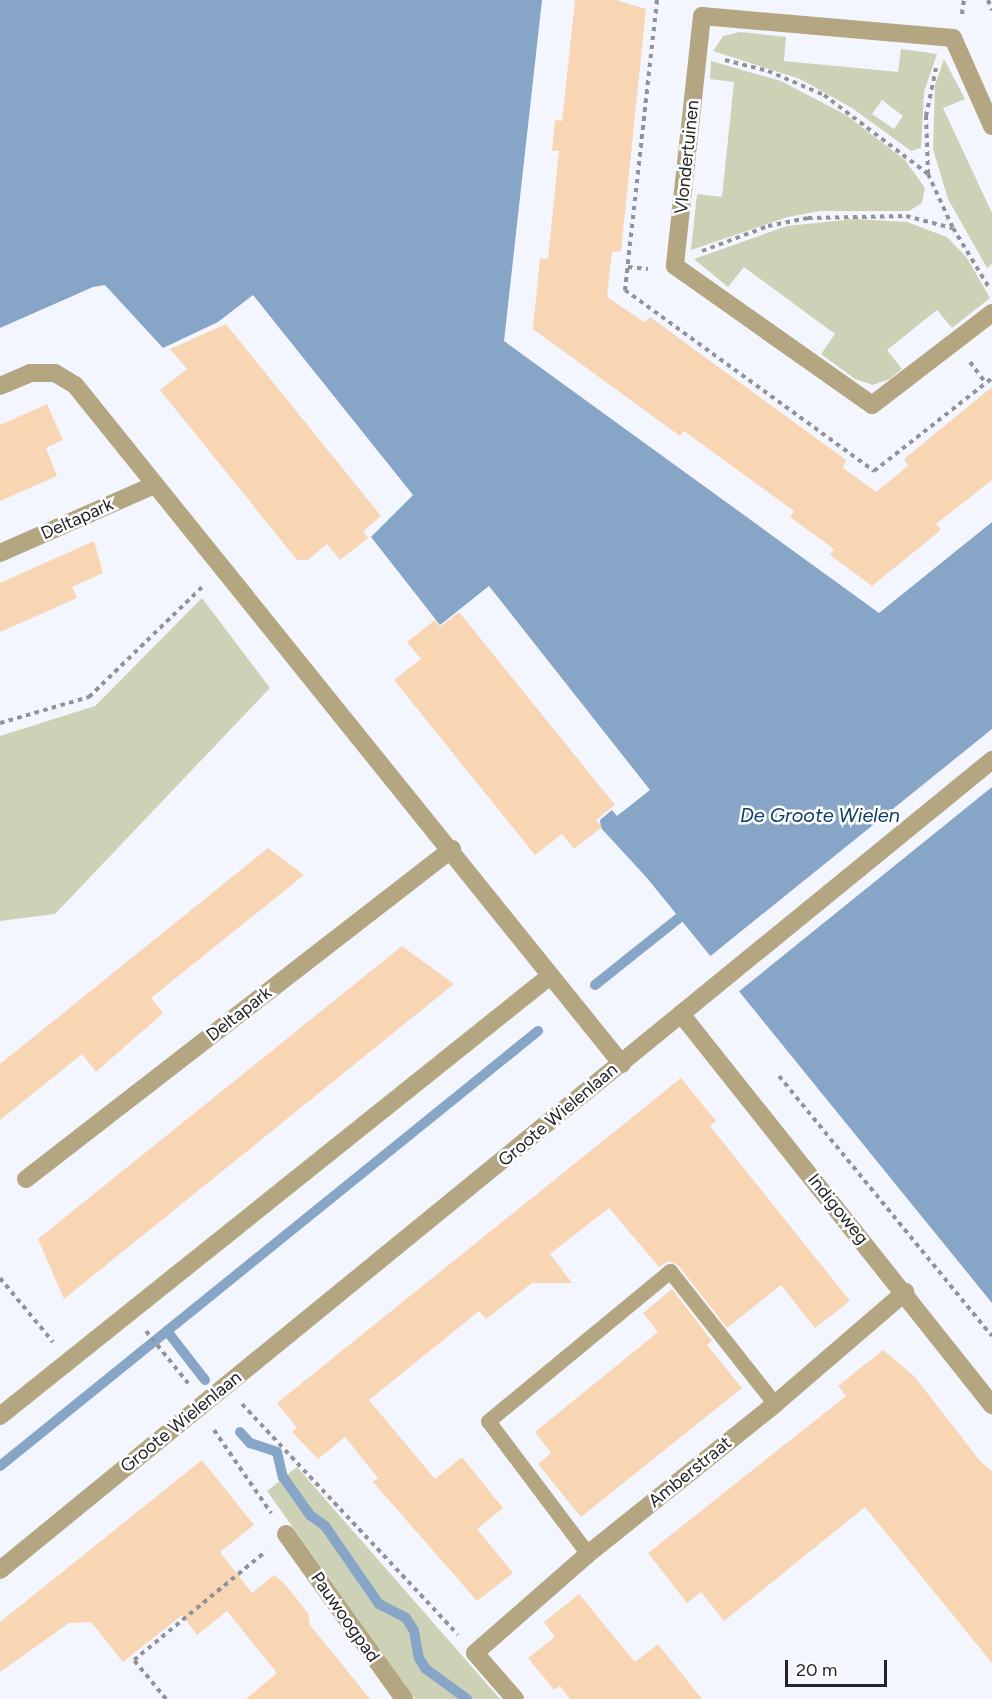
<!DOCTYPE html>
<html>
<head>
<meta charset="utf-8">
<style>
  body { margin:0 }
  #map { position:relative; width:992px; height:1699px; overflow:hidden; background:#f3f6fe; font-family:Figtree,sans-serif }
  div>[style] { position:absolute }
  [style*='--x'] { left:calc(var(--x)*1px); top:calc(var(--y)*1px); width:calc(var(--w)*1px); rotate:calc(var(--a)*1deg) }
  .green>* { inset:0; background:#cdd2b6 }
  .water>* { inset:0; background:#87a6c7 }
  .pier>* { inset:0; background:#f3f6fe }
  .stream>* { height:10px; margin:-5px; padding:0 5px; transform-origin:5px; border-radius:5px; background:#87a6c7 }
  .building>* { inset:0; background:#f8d6b4 }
  .path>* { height:4px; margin-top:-2px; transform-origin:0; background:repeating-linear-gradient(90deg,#919399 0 4.5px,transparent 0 9px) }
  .lane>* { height:15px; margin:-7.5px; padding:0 7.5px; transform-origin:7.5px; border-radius:7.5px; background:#b3a681 }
  .street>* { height:18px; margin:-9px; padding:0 9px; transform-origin:9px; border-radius:9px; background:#b3a681 }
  span { translate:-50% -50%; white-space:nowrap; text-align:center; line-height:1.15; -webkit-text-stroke:5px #fff; paint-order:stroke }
  .street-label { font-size:18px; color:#222327 }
  .water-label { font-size:20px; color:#0a3c66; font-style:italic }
  .scale { position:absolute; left:785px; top:1660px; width:102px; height:27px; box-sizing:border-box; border:3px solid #222327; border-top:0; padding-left:8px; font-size:18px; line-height:21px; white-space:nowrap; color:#222327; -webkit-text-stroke:4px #fff; paint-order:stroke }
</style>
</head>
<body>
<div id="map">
  <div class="green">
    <div style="clip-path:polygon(evenodd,740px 32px,786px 37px,784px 61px,898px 72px,901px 49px,937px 54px,924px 92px,921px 148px,911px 151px,852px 108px,800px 79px,713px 51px,723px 36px,740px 32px,882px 100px,903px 116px,894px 129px,872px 114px,882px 100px)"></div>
    <div style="clip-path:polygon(944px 59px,965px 99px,943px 108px,992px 213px,992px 264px,987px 268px,948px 199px,933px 149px,935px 85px)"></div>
    <div style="clip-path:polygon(711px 61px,781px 81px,846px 115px,905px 160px,925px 188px,922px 203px,909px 211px,820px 211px,788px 217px,691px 250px,697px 194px,722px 197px,734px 82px,710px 79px)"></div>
    <div style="clip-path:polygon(855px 219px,907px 222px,947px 237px,967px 258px,990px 298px,952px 328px,937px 310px,887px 350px,902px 369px,890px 379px,873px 385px,855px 379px,821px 354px,835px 334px,744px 267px,728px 287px,694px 259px,787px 226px)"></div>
    <div style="clip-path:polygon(202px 598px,270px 688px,55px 914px,0 921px,0 736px,95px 706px)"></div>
    <div style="clip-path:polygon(297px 1467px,500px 1699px,415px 1699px,267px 1491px)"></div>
  </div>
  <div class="water">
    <div style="clip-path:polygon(0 0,542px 0,504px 341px,879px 613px,992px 522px,992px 1303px,647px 878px,601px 828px,600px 820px,612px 810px,617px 816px,650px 790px,489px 586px,440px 625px,371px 537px,413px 495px,253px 295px,218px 322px,163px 348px,105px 285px,93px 287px,0 328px)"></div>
  </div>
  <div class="pier">
    <div style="clip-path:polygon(992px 729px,992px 787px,737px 993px,708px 958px)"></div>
  </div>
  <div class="stream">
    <div style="--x:595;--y:985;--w:107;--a:-38.6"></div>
    <div style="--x:167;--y:1331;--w:62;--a:52.2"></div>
    <div style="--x:240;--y:1432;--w:15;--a:48"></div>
    <div style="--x:250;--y:1443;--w:28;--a:18"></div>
    <div style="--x:277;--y:1452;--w:26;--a:77"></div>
    <div style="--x:283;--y:1477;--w:47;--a:54.6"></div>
    <div style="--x:310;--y:1515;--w:19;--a:36"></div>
    <div style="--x:325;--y:1526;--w:95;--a:55.3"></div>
    <div style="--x:379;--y:1604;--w:30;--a:27"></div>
    <div style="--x:406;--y:1618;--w:15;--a:58"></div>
    <div style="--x:414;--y:1631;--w:27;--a:80"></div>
    <div style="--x:419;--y:1658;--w:13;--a:58"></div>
    <div style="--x:426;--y:1669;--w:51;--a:36.2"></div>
    <div style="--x:0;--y:1466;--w:692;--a:-38.96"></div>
  </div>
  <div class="building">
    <div style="clip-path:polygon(575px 0,616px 0,646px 9px,621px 251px,612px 252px,607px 297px,644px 322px,650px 317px,846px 460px,843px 468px,876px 492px,908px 466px,904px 459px,992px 387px,992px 480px,936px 524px,941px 530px,872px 586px,830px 555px,834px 549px,790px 517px,794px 511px,684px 431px,680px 436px,533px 329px,540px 258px,548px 259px,559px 151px,552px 151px,555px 120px,562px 121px)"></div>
    <div style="clip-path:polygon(226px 324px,381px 516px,363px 531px,368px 538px,340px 560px,327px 544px,308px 560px,297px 560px,160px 390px,187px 369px,170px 349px)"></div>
    <div style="clip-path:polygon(47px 404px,63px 440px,46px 448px,57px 476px,0 501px,0 425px)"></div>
    <div style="clip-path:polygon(94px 541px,103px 573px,72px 587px,77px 598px,0 632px,0 583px)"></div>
    <div style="clip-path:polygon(459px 612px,615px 805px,596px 820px,602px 827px,574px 849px,562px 834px,535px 855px,394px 680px,421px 659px,407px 642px,435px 620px,440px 627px)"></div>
    <div style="clip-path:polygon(268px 848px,304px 875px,151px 998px,163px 1013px,96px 1072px,82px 1054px,0 1120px,0 1064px)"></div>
    <div style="clip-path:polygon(402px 946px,454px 984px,64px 1299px,38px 1239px)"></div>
    <div style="clip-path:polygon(681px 1078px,716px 1121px,710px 1126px,850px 1301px,815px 1328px,781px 1285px,727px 1328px,678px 1265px,669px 1261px,659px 1267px,609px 1208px,550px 1254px,572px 1283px,532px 1283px,486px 1319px,479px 1311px,431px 1350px,369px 1400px,435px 1479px,462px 1457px,503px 1508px,477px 1529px,513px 1573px,477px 1601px,373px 1482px,378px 1478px,345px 1437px,318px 1459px,292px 1432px,297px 1428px,277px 1403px)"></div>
    <div style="clip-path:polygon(672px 1289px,712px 1341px,707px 1345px,742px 1388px,581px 1517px,538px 1464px,551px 1453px,535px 1432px,658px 1332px,643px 1313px)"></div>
    <div style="clip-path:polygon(883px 1350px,914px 1376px,980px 1461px,992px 1471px,992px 1663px,865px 1507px,724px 1621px,701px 1592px,687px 1603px,648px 1553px,846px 1396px,838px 1386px)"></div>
    <div style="clip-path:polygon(202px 1460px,254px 1525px,220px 1552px,252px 1593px,274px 1575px,283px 1582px,308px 1613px,310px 1625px,370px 1699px,246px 1699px,277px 1673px,227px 1611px,197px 1635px,182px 1615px,123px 1662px,91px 1622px,69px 1623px,0 1672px,0 1622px)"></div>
    <div style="clip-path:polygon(579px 1594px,635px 1662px,658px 1644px,702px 1699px,570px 1699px,560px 1686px,554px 1690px,528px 1658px,555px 1637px,544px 1622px)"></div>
  </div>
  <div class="path">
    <div style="--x:657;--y:0;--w:292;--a:96.3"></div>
    <div style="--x:625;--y:290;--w:308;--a:36"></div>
    <div style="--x:874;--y:471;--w:150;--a:-38.2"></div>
    <div style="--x:988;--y:0;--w:11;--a:68"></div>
    <div style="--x:962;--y:14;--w:14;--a:-82"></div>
    <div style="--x:725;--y:60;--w:44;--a:14.3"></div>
    <div style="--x:768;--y:71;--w:61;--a:23.2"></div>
    <div style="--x:824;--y:95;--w:131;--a:37.2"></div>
    <div style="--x:928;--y:174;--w:60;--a:65.2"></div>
    <div style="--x:953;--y:228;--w:71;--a:58.8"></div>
    <div style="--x:928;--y:174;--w:58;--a:-92"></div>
    <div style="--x:926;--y:116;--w:49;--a:-78.2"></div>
    <div style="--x:702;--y:251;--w:71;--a:-20.7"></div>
    <div style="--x:768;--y:226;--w:41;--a:-11.3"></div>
    <div style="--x:808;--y:218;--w:98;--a:-1.2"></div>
    <div style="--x:906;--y:216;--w:48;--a:14.6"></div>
    <div style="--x:628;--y:267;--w:20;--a:6"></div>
    <div style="--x:970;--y:362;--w:26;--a:53"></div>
    <div style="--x:0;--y:723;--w:93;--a:-16.3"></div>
    <div style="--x:89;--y:697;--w:159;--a:-44.2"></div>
    <div style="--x:779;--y:1076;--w:336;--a:50.7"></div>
    <div style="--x:0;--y:1278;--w:83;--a:50.4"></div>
    <div style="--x:146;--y:1331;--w:67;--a:51.1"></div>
    <div style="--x:242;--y:1404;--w:316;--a:46.9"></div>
    <div style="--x:214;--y:1430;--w:101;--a:55.5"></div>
    <div style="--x:166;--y:1699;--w:50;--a:-129.4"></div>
    <div style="--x:134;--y:1660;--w:171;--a:-39.5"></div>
  </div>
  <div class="lane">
    <div style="--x:588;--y:1554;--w:166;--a:-126.9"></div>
    <div style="--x:488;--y:1421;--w:236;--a:-39.5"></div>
    <div style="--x:670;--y:1271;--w:169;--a:51.7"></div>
  </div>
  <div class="street">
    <div style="--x:992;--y:126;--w:96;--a:-113.9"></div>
    <div style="--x:953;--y:38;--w:252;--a:-175"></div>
    <div style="--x:702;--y:16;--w:251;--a:96.2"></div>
    <div style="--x:675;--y:266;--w:241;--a:35.2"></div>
    <div style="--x:872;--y:405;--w:151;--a:-37.5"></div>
    <div style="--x:0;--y:386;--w:33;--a:-23"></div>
    <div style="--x:30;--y:373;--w:25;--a:0"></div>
    <div style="--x:55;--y:373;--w:23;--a:31"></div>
    <div style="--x:75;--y:385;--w:872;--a:51.15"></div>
    <div style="--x:0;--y:553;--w:168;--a:-23.8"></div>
    <div style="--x:681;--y:1014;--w:500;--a:51.5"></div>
    <div style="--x:26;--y:1179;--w:539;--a:-37.76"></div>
    <div style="--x:0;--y:1416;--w:704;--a:-38.66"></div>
    <div style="--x:286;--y:1534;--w:203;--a:54.4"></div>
    <div style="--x:0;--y:1570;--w:1281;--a:-39.23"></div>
    <div style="--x:515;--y:1699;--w:61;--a:-131"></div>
    <div style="--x:475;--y:1653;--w:150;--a:-41.2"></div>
    <div style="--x:588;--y:1554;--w:240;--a:-38.7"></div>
    <div style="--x:775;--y:1404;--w:172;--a:-40.7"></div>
  </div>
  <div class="street-label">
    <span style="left:687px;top:157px;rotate:-84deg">Vlondertuinen</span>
    <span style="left:77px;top:519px;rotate:-24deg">Deltapark</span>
    <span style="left:239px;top:1014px;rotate:-38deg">Deltapark</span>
    <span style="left:558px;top:1115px;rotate:-40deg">Groote Wielenlaan</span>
    <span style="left:838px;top:1209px;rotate:51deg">Indigoweg</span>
    <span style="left:181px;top:1422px;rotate:-39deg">Groote Wielenlaan</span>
    <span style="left:690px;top:1472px;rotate:-39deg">Amberstraat</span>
    <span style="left:345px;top:1617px;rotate:55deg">Pauwoogpad</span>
  </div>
  <div class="water-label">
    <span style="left:820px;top:815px">De Groote Wielen</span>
  </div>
  <div class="scale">20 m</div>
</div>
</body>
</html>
